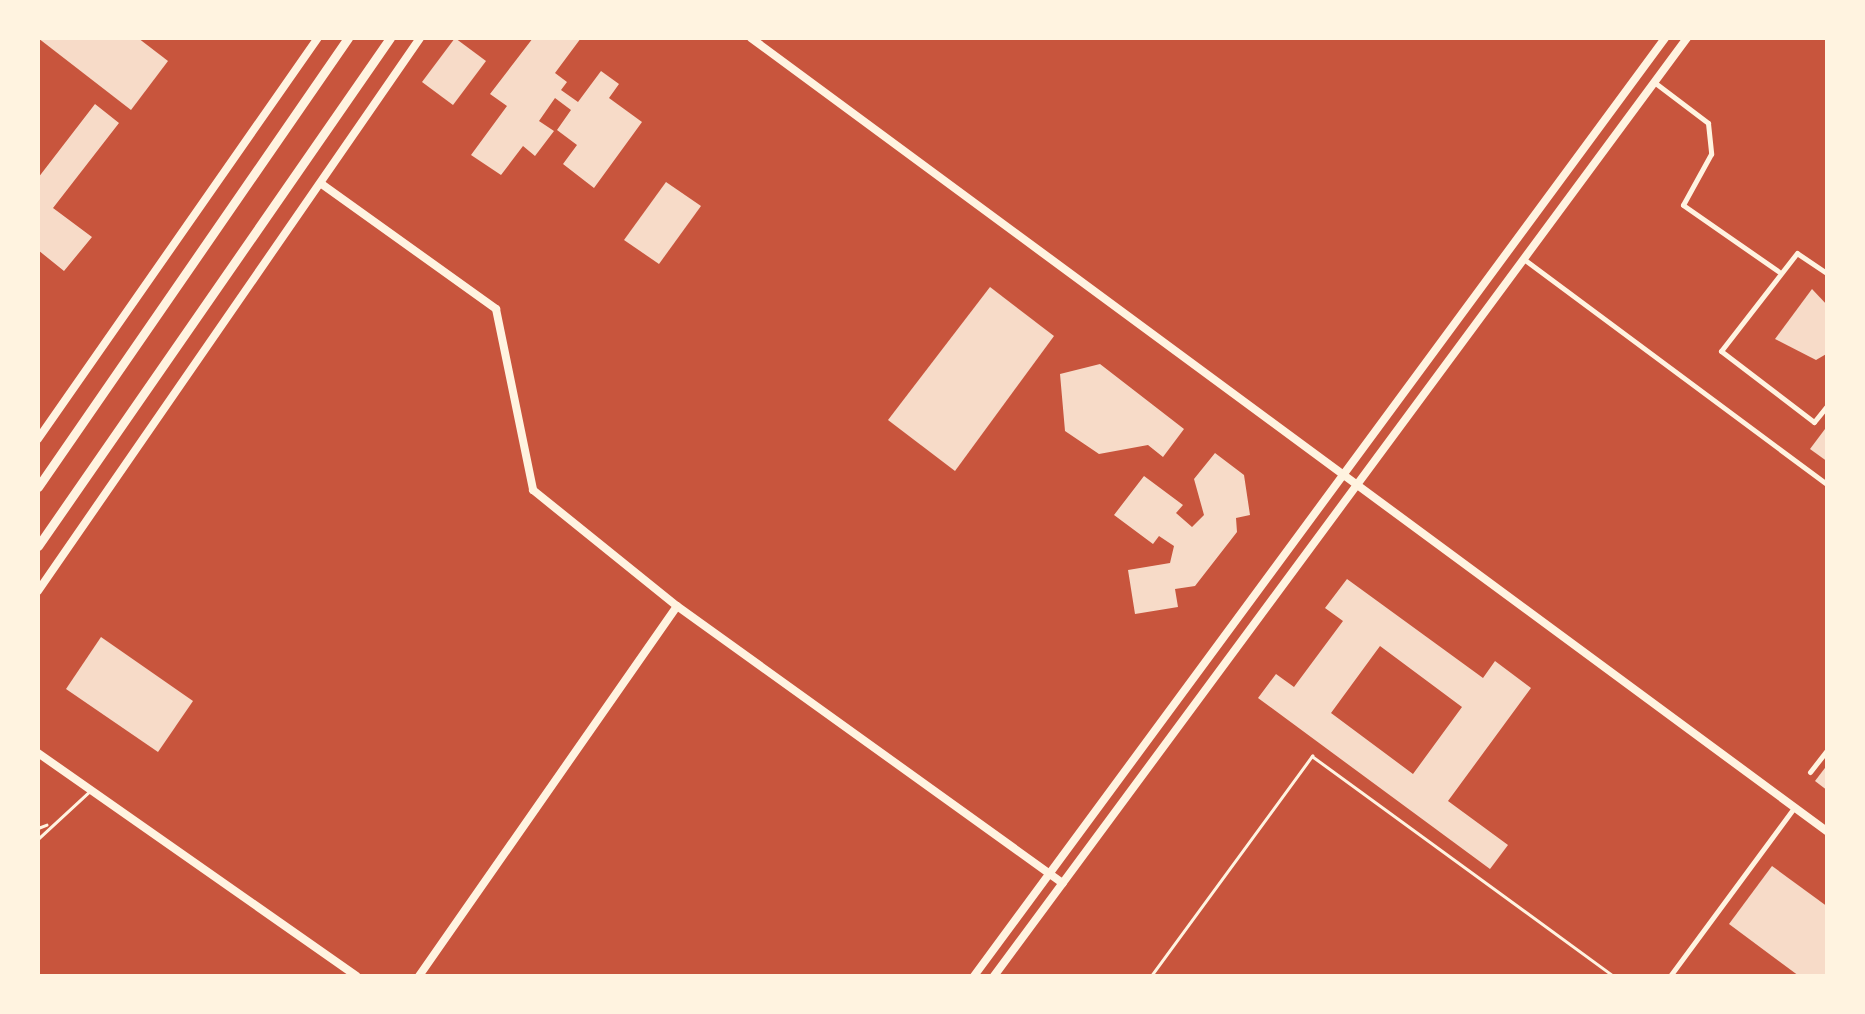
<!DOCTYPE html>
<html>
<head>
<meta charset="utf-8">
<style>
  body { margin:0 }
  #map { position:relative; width:1865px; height:1014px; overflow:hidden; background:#c8553d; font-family:"Fira Sans Condensed",sans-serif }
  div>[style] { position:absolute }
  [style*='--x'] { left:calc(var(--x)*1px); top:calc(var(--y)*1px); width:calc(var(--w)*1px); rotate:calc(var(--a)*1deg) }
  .building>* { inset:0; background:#f7dbc8 }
  .service>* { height:2.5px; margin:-1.25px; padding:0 1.25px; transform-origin:1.25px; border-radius:1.25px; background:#fff3e0 }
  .minor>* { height:5px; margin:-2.5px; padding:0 2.5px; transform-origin:2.5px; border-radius:2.5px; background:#fff3e0 }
  .tertiary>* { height:8px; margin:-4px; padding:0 4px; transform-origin:4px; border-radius:4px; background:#fff3e0 }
  .secondary>* { height:8px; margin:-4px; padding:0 4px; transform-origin:4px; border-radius:4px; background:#fff3e0 }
  .trunk>* { height:9px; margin:-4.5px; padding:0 4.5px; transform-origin:4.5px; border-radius:4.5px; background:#fff3e0 }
  span { translate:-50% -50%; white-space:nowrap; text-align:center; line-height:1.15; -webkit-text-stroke:8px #fff3e0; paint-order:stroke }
  .frame { position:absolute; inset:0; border:40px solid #fff3e0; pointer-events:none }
</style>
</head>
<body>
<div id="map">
  <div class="building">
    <div style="clip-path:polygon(38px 38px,138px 38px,168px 61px,131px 110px)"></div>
    <div style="clip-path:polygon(455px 38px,486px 61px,453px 105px,422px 82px)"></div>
    <div style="clip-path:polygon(533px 38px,581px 38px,555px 73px,567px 82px,561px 90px,578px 102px,601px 71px,619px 84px,609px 98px,642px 122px,594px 188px,563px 164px,577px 145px,557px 130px,571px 110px,555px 98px,539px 121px,554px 131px,535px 156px,523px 146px,501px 175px,471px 155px,507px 106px,490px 94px)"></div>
    <div style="clip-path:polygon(95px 104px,119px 123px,53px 208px,92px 237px,64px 271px,38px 250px,38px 178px)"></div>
    <div style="clip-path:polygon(666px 182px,701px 206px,659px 264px,624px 240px)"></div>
    <div style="clip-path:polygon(990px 287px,1054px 336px,955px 471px,888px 420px)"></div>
    <div style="clip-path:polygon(1812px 289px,1828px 306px,1828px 353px,1816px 360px,1775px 339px)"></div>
    <div style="clip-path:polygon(1100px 364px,1184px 429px,1163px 457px,1148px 445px,1099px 454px,1065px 431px,1060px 374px)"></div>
    <div style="clip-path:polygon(1828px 425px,1828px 462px,1810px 449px)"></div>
    <div style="clip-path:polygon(1215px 453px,1244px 475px,1250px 515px,1236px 518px,1237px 532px,1195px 586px,1175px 589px,1178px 607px,1135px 614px,1128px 570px,1170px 563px,1174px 546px,1159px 536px,1153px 544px,1114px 515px,1144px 476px,1183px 505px,1176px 513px,1192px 527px,1204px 515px,1194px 479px)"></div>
    <div style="clip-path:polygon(evenodd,1347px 579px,1483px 678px,1495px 661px,1531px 688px,1448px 801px,1508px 845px,1490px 869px,1258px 698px,1276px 674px,1294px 687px,1343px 621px,1325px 608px,1347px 579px,1380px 646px,1462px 707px,1413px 774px,1331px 713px,1380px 646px)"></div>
    <div style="clip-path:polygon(101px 637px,193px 701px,158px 752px,66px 689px)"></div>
    <div style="clip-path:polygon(1828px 764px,1828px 791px,1815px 781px)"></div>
    <div style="clip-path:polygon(1772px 866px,1828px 907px,1828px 976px,1799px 976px,1729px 924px)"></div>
  </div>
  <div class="service">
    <div style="--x:38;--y:828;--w:9;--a:-21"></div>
    <div style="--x:38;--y:839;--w:71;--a:-42.7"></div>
    <div style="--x:1151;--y:976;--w:273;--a:-53.8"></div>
    <div style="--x:1312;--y:756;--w:374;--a:36.1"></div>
  </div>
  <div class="minor">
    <div style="--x:1654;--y:82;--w:68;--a:37.2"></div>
    <div style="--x:1708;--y:123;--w:31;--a:84"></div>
    <div style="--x:1711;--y:154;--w:58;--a:118.8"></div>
    <div style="--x:1683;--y:205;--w:116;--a:34.8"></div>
    <div style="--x:1525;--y:260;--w:377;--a:36.6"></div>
    <div style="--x:1828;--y:274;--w:37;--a:-146"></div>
    <div style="--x:1797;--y:253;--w:124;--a:127.8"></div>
    <div style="--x:1721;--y:351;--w:117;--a:37.4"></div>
    <div style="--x:1814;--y:422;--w:22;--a:-51"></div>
    <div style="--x:1810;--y:772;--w:29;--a:-52"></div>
    <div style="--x:1670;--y:976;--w:209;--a:-53.6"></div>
  </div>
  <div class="tertiary">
    <div style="--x:751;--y:38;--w:1338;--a:36.4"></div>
    <div style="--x:323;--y:185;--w:213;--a:35.6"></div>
    <div style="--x:496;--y:309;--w:185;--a:78.4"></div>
    <div style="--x:533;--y:490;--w:185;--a:38.9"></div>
    <div style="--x:677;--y:606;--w:475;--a:35.7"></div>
    <div style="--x:38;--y:439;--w:489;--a:-55.1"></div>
    <div style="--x:38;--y:591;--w:672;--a:-55.36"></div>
    <div style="--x:38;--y:753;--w:389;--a:35"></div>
    <div style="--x:419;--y:976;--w:451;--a:-55.1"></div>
  </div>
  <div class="secondary">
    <div style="--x:974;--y:976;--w:1165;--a:-53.62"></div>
    <div style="--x:994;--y:976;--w:1166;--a:-53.54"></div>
  </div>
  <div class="trunk">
    <div style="--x:38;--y:487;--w:546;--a:-55.38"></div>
    <div style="--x:38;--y:546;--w:618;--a:-55.28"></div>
  </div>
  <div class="frame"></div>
</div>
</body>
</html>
